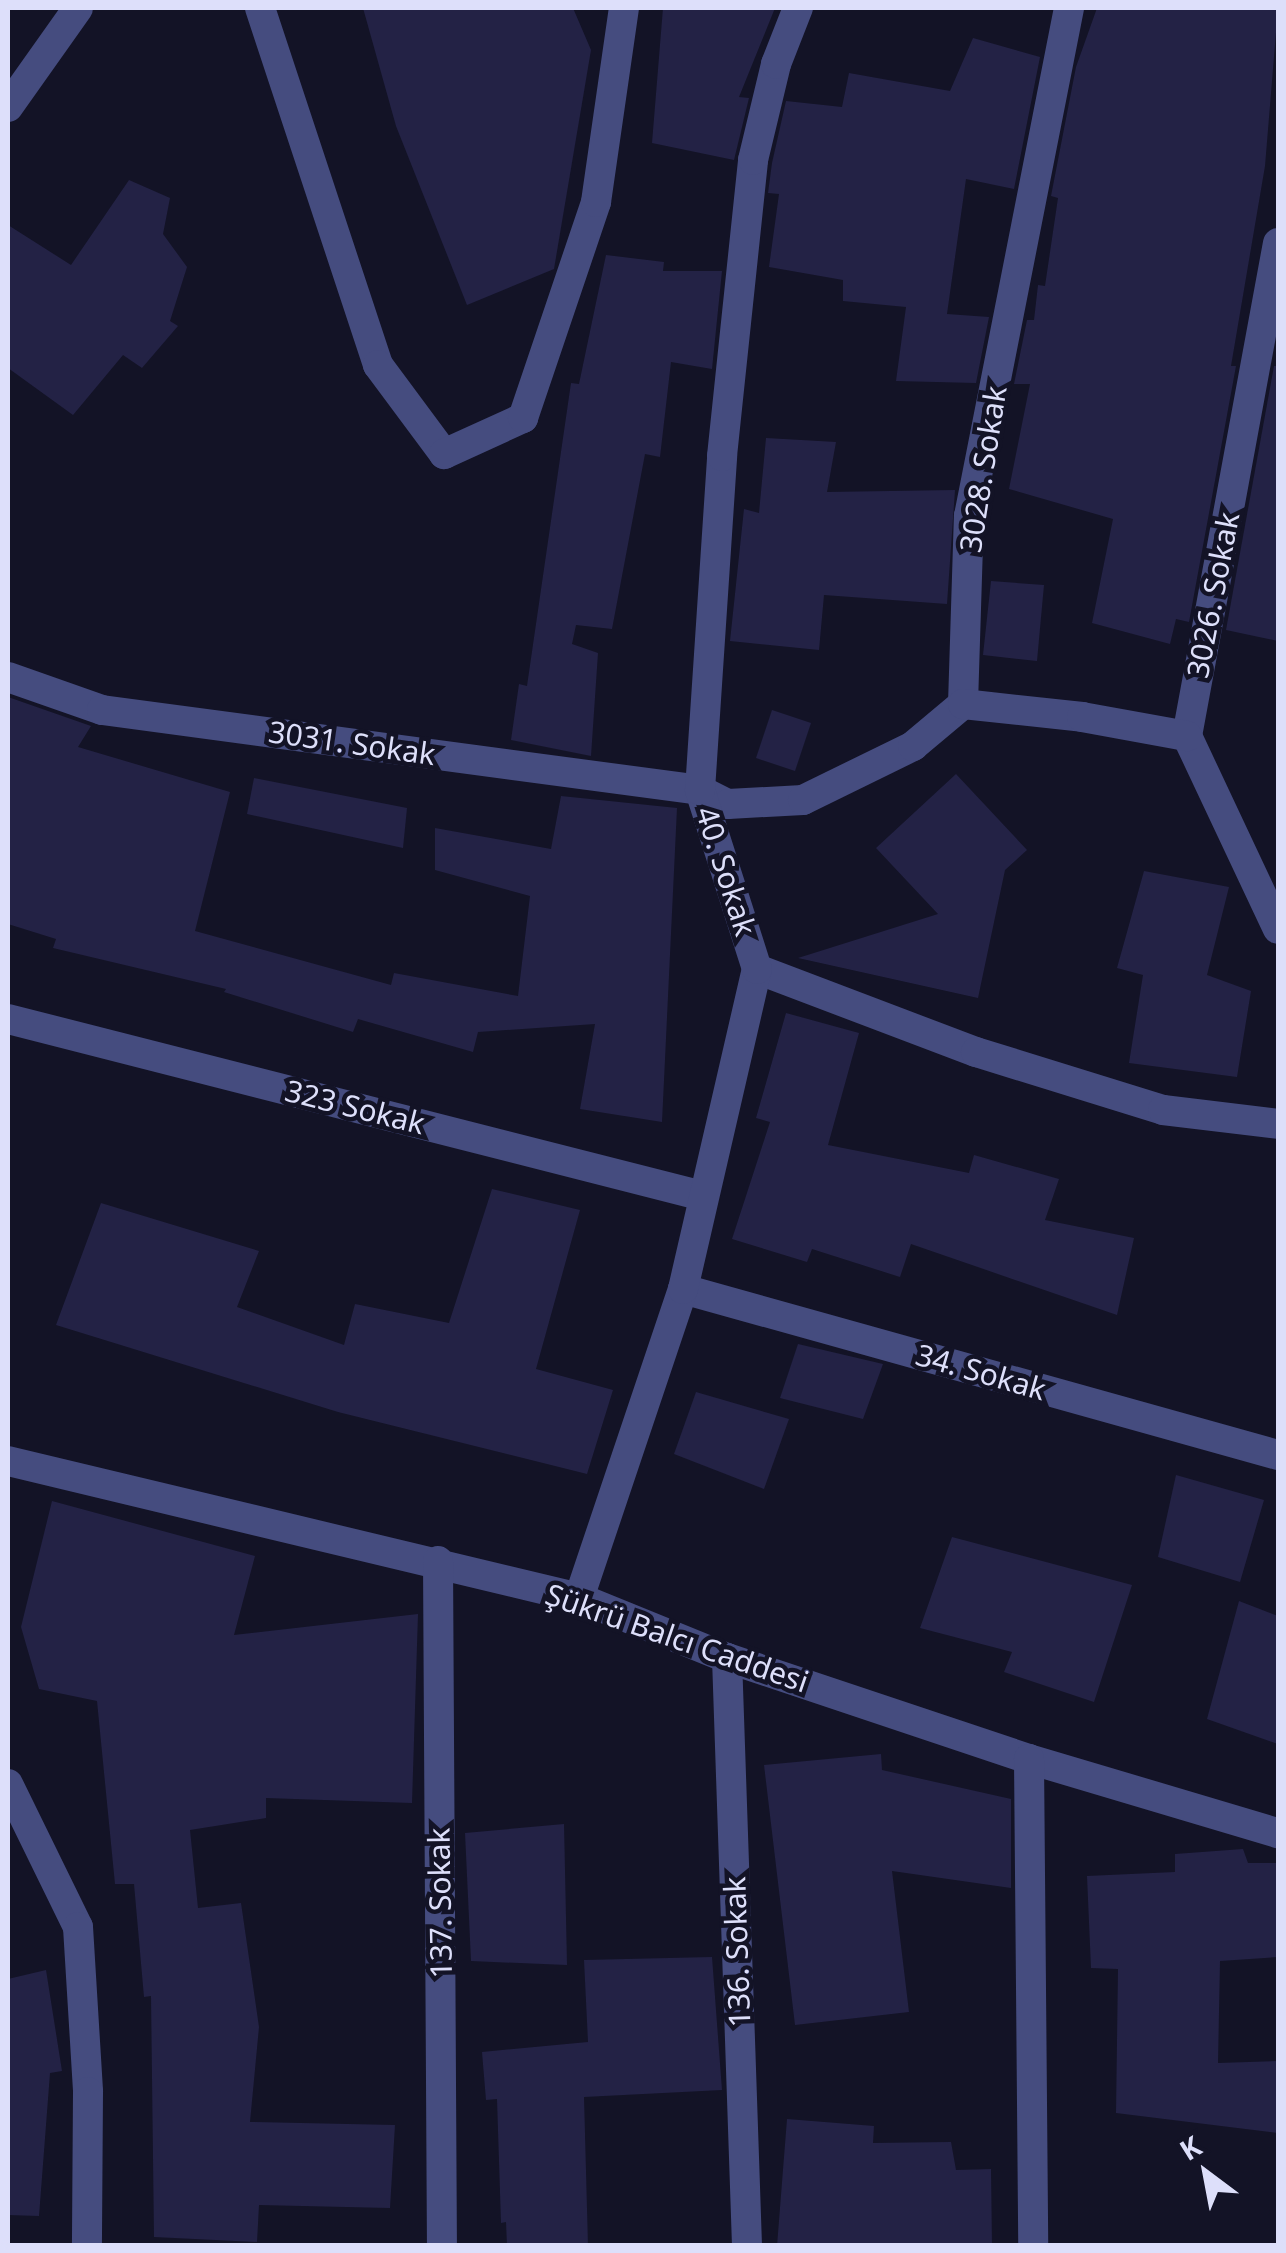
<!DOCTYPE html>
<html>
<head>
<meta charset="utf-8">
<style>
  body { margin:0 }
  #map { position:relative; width:1286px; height:2253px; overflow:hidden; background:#131326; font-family:"Noto Sans",sans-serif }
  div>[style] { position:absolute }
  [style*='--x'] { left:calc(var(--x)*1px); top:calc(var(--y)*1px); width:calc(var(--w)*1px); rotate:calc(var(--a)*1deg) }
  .building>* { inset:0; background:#232245 }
  .minor>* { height:30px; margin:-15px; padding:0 15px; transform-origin:15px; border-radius:15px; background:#454c7f }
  span { translate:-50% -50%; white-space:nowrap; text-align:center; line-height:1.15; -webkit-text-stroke:9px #131326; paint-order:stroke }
  .street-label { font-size:30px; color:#dddffa }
  .frame { position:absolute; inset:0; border:10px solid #dddffa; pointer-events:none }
  .north { position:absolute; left:1156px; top:2123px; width:100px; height:100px; -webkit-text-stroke:8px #131326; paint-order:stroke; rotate:328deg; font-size:28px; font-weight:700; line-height:40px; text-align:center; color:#dddffa }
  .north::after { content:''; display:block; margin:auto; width:35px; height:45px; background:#dddffa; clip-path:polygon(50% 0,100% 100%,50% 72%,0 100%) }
</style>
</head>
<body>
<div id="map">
  <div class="building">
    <div style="clip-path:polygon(363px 8px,573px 8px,591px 50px,554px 269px,467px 305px,396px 126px)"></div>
    <div style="clip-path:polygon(663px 8px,775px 8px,739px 97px,749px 98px,734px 160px,652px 143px)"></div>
    <div style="clip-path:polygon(1097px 8px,1278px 8px,1265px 166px,1231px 366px,1236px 366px,1189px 622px,1176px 619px,1170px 644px,1092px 623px,1113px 519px,1009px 489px,1030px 384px,1014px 384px,1027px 320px,1034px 320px,1038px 285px,1045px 286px,1058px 198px,1051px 196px,1076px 67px)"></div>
    <div style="clip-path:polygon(973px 38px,1040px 57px,1014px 189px,966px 179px,947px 314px,989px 317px,976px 383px,896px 381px,906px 307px,843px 301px,843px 280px,769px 267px,779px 194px,768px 193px,772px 163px,786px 101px,842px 107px,849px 73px,950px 91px)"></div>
    <div style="clip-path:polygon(129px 180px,170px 198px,163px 234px,187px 267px,170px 321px,178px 326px,142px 368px,123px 355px,73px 415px,8px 368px,8px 225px,71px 265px)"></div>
    <div style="clip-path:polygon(606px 255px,664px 262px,663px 271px,722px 271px,712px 369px,671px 362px,660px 457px,645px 454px,612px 629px,576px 625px,572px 644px,598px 653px,591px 756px,511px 740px,519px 684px,527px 686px,571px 383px,579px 384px)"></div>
    <div style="clip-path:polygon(1274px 366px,1278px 366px,1278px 641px,1226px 630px)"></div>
    <div style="clip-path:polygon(766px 438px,836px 442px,827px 492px,955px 490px,947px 604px,824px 595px,819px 650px,730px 641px,744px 509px,759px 513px)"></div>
    <div style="clip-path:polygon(991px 581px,1044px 585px,1037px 661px,983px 655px)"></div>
    <div style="clip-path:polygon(8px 697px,91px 726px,78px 747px,230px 792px,195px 931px,391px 985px,394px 973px,518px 996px,530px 896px,435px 870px,435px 828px,551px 849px,561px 796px,677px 808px,662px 1122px,580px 1109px,595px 1024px,478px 1032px,473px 1052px,358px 1019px,353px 1032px,224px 992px,226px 989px,53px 948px,56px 939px,8px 924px)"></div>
    <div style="clip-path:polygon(772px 710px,811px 723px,795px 771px,756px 758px)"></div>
    <div style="clip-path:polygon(956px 774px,1027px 850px,1005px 870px,978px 998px,798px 958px,938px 914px,876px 848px)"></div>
    <div style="clip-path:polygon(254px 778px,407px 808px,403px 848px,247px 814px)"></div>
    <div style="clip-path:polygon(1144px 871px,1229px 887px,1207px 975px,1251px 991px,1237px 1077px,1129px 1063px,1143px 975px,1117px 968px)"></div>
    <div style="clip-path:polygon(786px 1013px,859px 1033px,828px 1145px,969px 1173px,974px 1155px,1059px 1179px,1045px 1220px,1134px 1238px,1117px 1315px,911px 1244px,900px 1277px,812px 1249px,807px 1262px,732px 1239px,770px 1122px,756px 1118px)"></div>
    <div style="clip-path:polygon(492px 1189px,580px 1210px,536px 1369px,613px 1390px,587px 1474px,338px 1412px,56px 1325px,101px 1203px,259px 1251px,237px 1307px,344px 1345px,355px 1304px,449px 1323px)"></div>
    <div style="clip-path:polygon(798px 1344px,883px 1364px,863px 1419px,780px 1398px)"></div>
    <div style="clip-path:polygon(696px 1392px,789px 1419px,764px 1489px,674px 1454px)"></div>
    <div style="clip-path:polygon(1176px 1475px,1264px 1500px,1240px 1582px,1158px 1557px)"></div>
    <div style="clip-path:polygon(52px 1501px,255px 1556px,234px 1635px,418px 1614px,412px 1803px,266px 1798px,266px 1818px,190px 1830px,198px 1908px,241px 1903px,259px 2027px,250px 2122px,395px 2125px,390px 2208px,259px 2205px,257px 2242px,154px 2237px,151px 1996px,144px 1997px,134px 1884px,115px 1884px,97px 1701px,39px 1689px,21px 1627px)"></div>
    <div style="clip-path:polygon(952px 1537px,1132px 1585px,1094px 1702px,1004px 1672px,1012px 1652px,920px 1628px)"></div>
    <div style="clip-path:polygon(1239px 1601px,1278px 1616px,1278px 1744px,1207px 1719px)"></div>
    <div style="clip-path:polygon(881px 1754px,882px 1770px,1011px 1799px,1011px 1888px,892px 1871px,909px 2012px,795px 2025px,764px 1765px)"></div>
    <div style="clip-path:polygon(564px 1824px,567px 1965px,471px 1961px,465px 1833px)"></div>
    <div style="clip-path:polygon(1243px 1849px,1248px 1863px,1278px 1863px,1278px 1957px,1220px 1961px,1218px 2063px,1278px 2061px,1278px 2133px,1116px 2113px,1118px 1969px,1091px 1968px,1087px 1876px,1175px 1872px,1175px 1854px)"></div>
    <div style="clip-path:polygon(712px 1957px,722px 2090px,584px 2097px,588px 2246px,507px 2246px,506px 2222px,501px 2223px,497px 2099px,486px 2100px,482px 2052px,588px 2042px,584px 1960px)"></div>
    <div style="clip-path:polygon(46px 1970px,62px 2071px,50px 2073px,39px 2216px,8px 2215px,8px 1979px)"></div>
    <div style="clip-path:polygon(787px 2119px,874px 2126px,873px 2143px,951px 2142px,956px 2170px,991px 2169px,992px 2246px,777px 2246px)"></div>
  </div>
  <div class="minor">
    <div style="--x:260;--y:8;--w:376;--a:71.7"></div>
    <div style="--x:378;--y:365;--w:111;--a:53.4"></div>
    <div style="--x:444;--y:454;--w:87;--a:-24.5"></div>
    <div style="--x:523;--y:418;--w:228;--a:-71.3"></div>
    <div style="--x:596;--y:202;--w:196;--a:-81.8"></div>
    <div style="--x:8;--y:107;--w:121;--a:-54.7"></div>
    <div style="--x:1278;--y:243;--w:501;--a:100.46"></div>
    <div style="--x:1187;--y:736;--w:213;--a:64.8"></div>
    <div style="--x:8;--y:677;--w:100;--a:19.3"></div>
    <div style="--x:102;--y:710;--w:603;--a:7.62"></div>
    <div style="--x:700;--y:790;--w:31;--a:27"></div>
    <div style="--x:728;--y:804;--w:75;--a:-3.1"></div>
    <div style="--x:803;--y:800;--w:123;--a:-26.1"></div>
    <div style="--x:913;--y:746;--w:65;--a:-40"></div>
    <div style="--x:963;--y:704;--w:188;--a:-88.2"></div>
    <div style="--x:969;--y:516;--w:518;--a:-78.86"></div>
    <div style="--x:963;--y:704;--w:120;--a:6.2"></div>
    <div style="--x:1082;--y:717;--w:107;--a:10.3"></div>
    <div style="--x:757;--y:969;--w:234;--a:20.8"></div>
    <div style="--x:976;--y:1052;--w:196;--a:17.2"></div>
    <div style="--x:1163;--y:1110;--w:116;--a:6.9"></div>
    <div style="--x:8;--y:1019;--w:717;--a:14.29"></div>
    <div style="--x:683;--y:1289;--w:618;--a:15.59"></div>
    <div style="--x:8;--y:1461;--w:587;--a:13.49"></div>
    <div style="--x:579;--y:1598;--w:160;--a:22.1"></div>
    <div style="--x:727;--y:1658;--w:318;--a:18.5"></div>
    <div style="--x:1029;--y:1759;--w:260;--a:16.6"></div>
    <div style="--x:438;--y:1561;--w:685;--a:89.67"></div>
    <div style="--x:579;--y:1598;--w:326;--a:-71.4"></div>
    <div style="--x:683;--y:1289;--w:328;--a:-77"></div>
    <div style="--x:757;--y:969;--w:188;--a:-107.7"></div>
    <div style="--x:700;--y:790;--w:335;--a:-86.2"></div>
    <div style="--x:722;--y:456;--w:298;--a:-84"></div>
    <div style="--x:753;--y:160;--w:99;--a:-76.5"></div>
    <div style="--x:776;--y:64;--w:60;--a:-68.6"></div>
    <div style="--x:727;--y:1658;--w:588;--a:88.05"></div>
    <div style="--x:1029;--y:1759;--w:487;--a:89.5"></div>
    <div style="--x:8;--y:1784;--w:159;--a:63.9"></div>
    <div style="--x:78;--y:1927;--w:165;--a:86.5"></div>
    <div style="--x:88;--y:2092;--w:154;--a:90.4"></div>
  </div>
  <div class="street-label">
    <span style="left:983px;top:469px;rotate:-81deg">3028. Sokak</span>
    <span style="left:1213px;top:595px;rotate:-79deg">3026. Sokak</span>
    <span style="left:352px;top:743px;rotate:8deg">3031. Sokak</span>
    <span style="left:726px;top:871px;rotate:72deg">40. Sokak</span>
    <span style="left:355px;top:1107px;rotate:14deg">323 Sokak</span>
    <span style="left:981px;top:1372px;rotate:16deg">34. Sokak</span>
    <span style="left:677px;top:1638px;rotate:19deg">Şükrü Balcı Caddesi</span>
    <span style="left:440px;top:1903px;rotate:-91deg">137. Sokak</span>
    <span style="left:737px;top:1952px;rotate:-92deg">136. Sokak</span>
  </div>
  <div class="frame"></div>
  <div class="north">K</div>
</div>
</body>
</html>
